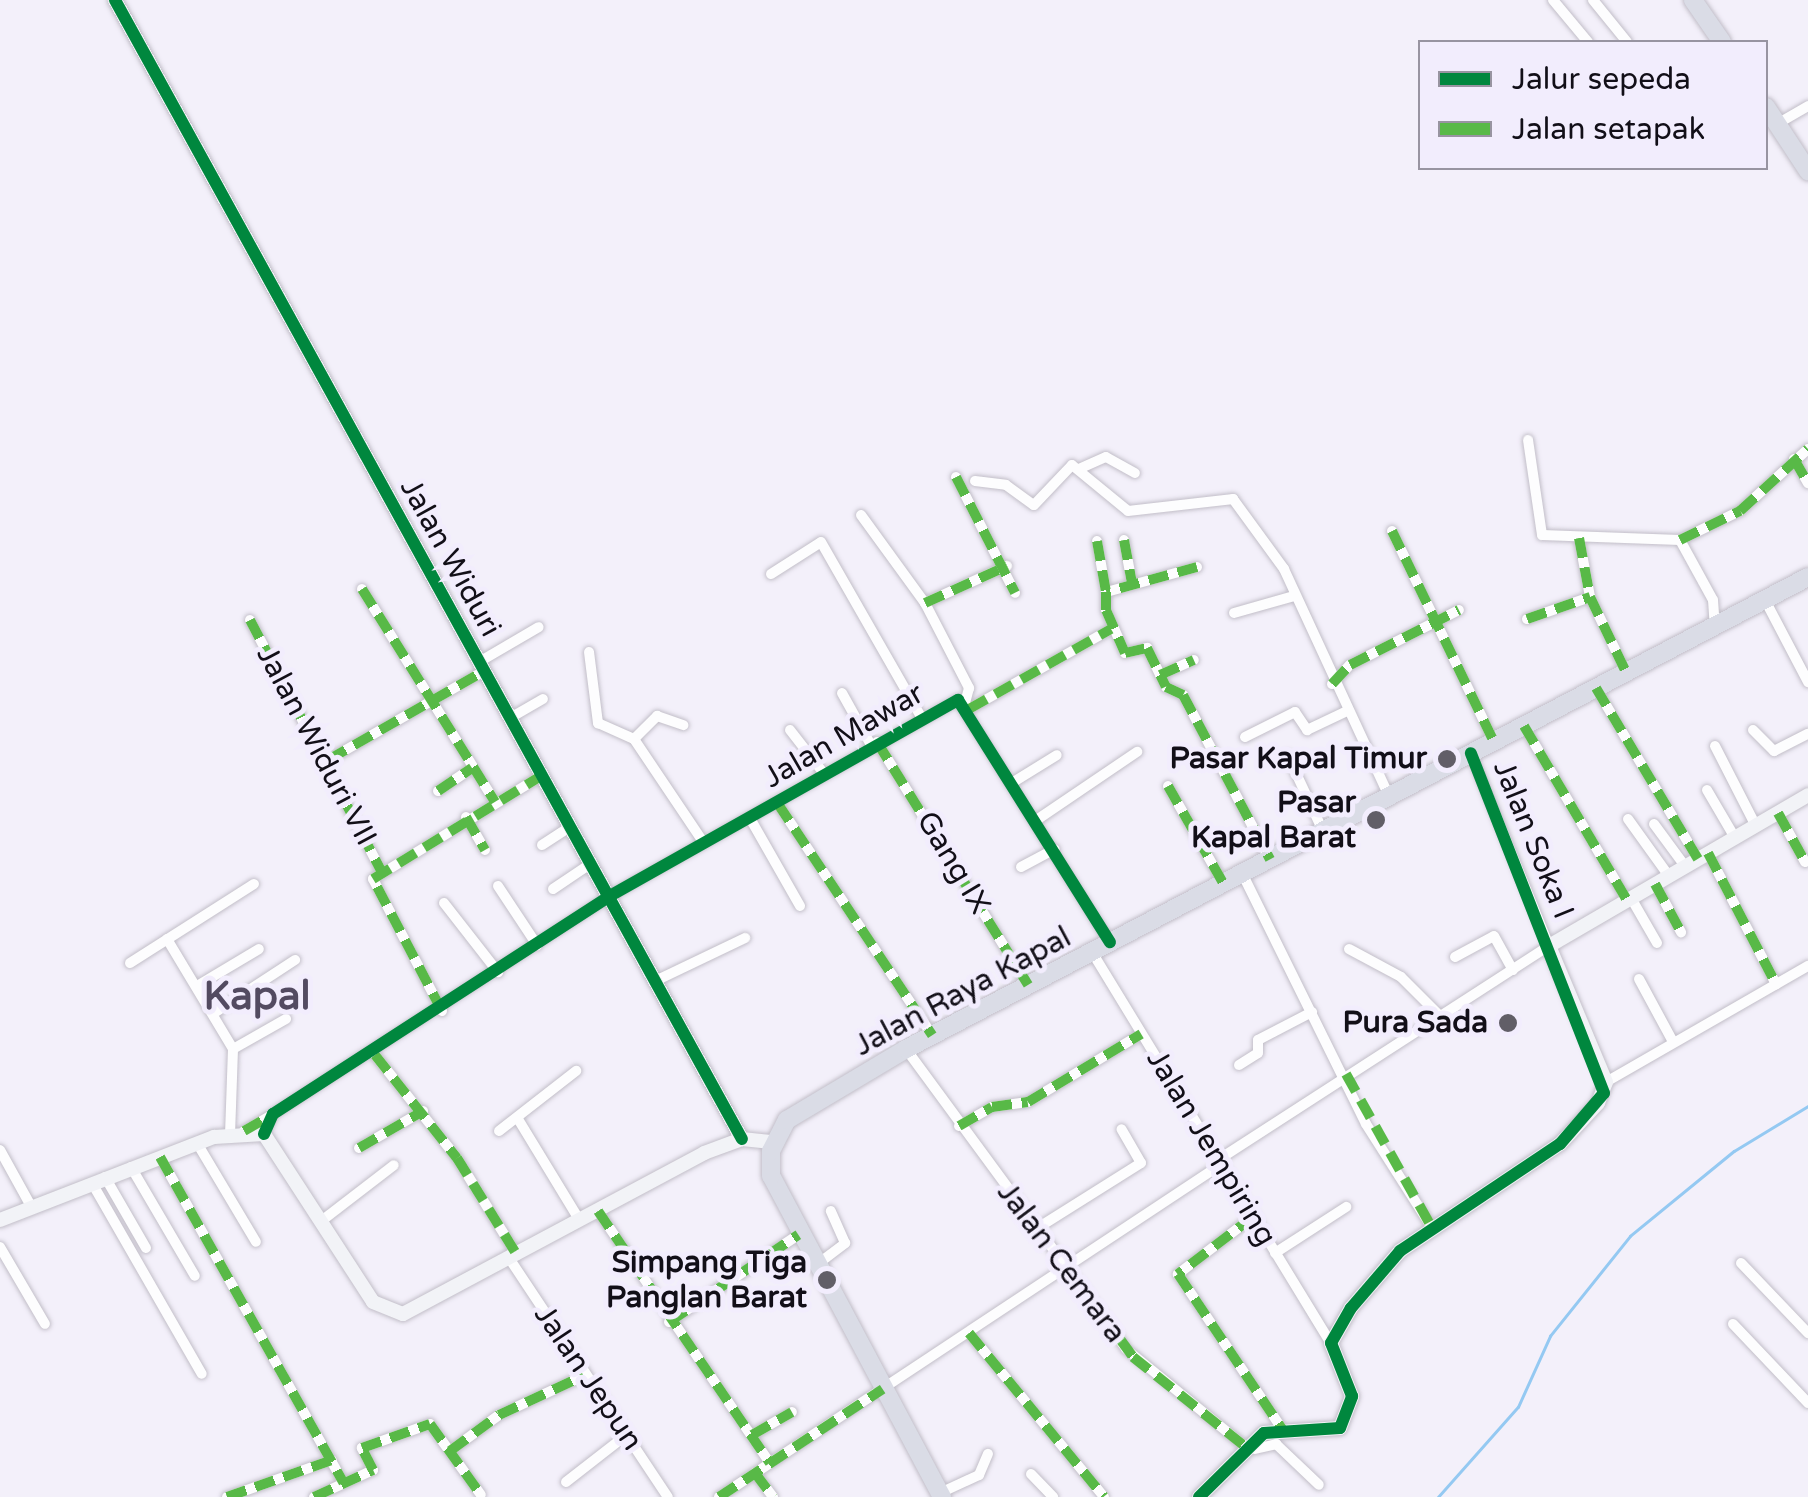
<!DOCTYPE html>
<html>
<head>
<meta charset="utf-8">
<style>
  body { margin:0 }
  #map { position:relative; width:1808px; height:1497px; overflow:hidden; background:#f3f0fa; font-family:"Varela Round",sans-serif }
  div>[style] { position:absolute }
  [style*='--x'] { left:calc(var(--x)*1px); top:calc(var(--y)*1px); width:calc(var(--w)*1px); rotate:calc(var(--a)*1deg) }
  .stream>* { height:2.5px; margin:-1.25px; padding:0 1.25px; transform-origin:1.25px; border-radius:1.25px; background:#94c9f2 }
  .roads { filter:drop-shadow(0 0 2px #c2bec8) drop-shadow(0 0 2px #c2bec8) }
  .street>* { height:10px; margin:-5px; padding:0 5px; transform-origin:5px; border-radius:5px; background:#fdfdfe }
  .secondary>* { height:14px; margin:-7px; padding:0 7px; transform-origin:7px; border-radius:7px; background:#f2f3f7 }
  .highway>* { height:18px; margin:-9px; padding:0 9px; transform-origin:9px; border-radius:9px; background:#dadce6 }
  .quiet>* { height:10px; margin-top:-5px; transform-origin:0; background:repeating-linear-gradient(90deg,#58b947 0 20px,transparent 0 30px) }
  .cycleway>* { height:12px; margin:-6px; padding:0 6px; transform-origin:6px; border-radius:6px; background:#00873e }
  .dots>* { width:28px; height:28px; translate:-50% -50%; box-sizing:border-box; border:5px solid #f2edfd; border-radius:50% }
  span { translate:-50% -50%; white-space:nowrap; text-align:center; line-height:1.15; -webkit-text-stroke:10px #f2edfd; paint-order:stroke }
  .street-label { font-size:30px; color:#120f18 }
  .poi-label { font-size:30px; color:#120f18; font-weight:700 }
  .right { translate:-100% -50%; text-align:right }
  .district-label { font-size:40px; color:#534b61; font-weight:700 }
  .legend { position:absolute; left:1418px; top:40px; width:350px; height:130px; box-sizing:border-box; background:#f2edfd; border:2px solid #9894a1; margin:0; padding:12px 18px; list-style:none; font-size:30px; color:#120f18 }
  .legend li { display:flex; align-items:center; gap:20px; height:50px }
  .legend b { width:50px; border:2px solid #9894a1 }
</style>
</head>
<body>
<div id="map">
  <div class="stream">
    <div style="--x:1438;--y:1497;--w:120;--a:-48.4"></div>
    <div style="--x:1518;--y:1407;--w:78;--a:-65.7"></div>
    <div style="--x:1550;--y:1336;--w:128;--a:-51.3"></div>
    <div style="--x:1630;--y:1236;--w:134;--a:-39.3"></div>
    <div style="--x:1734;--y:1151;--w:87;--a:-31.3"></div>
  </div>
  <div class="roads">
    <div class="street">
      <div style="--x:1553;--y:0;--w:55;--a:50.2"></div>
      <div style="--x:1593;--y:0;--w:54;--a:51"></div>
      <div style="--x:1777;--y:124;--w:36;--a:-30"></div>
      <div style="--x:1528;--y:440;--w:96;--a:81.6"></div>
      <div style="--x:1542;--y:535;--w:138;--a:2.1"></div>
      <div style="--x:1680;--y:540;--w:68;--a:61.2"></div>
      <div style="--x:1713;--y:600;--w:26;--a:86"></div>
      <div style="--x:1794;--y:459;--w:28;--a:60"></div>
      <div style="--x:1081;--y:468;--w:27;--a:-24"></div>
      <div style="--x:1106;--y:457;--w:33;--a:29"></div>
      <div style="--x:956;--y:477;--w:130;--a:63"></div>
      <div style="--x:975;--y:481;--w:31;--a:7"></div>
      <div style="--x:1006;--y:485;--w:34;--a:36"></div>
      <div style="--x:1034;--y:505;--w:55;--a:-46.5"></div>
      <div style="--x:1072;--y:465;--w:72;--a:39.4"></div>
      <div style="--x:1128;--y:511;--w:106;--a:-6.5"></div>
      <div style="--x:1233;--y:499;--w:87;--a:53.9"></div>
      <div style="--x:1284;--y:569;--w:250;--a:65.2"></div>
      <div style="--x:861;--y:515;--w:109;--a:54"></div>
      <div style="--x:925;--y:603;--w:96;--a:62.6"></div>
      <div style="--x:969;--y:688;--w:16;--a:105"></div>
      <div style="--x:1392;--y:531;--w:234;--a:64.2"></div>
      <div style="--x:1579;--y:538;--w:60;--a:79.4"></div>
      <div style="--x:1590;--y:597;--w:83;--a:64.4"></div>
      <div style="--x:1124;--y:540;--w:44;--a:79.5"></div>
      <div style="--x:1680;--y:540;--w:67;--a:-25.8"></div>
      <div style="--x:1740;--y:511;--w:92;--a:-42.4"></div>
      <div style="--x:1097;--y:541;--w:52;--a:80"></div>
      <div style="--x:1197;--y:567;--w:94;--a:164.6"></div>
      <div style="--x:1106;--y:592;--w:18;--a:90"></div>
      <div style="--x:1106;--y:610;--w:47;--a:66.2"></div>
      <div style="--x:1125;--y:653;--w:23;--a:-13"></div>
      <div style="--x:1147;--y:648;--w:43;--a:64"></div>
      <div style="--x:1166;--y:687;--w:19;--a:25"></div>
      <div style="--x:1183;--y:695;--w:186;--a:62.1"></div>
      <div style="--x:771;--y:574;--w:59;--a:-32.6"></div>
      <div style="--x:821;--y:542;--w:203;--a:60.2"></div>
      <div style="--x:362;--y:589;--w:251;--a:58"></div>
      <div style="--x:1765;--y:600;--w:93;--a:62.3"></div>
      <div style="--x:925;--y:603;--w:90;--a:-24.3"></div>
      <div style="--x:1234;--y:613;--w:62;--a:-15.8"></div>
      <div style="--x:1527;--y:619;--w:67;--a:-19.2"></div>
      <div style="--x:250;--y:620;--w:284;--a:62.4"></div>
      <div style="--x:589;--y:652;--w:72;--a:82.8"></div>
      <div style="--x:598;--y:723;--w:39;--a:24"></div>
      <div style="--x:634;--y:739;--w:125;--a:56.1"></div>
      <div style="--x:479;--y:662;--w:69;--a:-30.3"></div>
      <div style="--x:1160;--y:675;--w:37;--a:-24"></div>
      <div style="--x:1332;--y:684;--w:26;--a:-47"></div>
      <div style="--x:1350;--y:665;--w:122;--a:-26.8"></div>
      <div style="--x:1596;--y:688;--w:199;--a:59.2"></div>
      <div style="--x:842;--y:693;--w:60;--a:60.9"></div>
      <div style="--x:969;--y:709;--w:163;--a:-29.4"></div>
      <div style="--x:510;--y:718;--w:38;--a:-30"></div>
      <div style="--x:1524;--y:726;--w:202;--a:59.4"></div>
      <div style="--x:790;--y:730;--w:57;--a:52.1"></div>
      <div style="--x:1753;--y:730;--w:30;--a:45"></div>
      <div style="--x:1774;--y:751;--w:38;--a:-27"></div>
      <div style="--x:1245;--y:737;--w:56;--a:-26.6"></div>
      <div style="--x:1295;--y:712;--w:22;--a:56"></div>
      <div style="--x:1307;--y:730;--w:42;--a:-25.3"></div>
      <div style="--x:634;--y:739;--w:33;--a:-45"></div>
      <div style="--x:657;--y:716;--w:28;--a:19"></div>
      <div style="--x:877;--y:742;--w:286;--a:58.1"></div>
      <div style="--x:1715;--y:746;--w:90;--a:62.9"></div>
      <div style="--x:1288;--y:756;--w:83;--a:65"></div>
      <div style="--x:328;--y:760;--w:180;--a:-29.7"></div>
      <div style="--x:1015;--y:781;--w:49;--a:-31.8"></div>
      <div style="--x:1168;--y:786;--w:112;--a:60.4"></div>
      <div style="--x:1707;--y:790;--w:56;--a:59.7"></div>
      <div style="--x:438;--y:791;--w:41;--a:-34.1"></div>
      <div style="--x:778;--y:804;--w:278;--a:56.3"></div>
      <div style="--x:1778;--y:813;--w:56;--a:61.1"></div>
      <div style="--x:466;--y:817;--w:38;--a:60"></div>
      <div style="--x:1038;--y:819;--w:120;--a:-34.1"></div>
      <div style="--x:1628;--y:819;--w:70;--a:54.3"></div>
      <div style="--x:751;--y:820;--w:99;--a:60.3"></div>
      <div style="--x:1654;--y:824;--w:52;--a:53.6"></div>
      <div style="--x:542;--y:845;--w:33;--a:-33"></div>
      <div style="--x:1708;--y:853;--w:148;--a:62.6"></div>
      <div style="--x:1021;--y:867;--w:38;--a:-28"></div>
      <div style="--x:1242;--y:873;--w:280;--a:63.7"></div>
      <div style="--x:1366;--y:1124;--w:121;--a:57.5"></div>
      <div style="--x:1655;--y:884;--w:55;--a:61.6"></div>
      <div style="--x:498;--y:886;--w:71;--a:56.5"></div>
      <div style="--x:553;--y:889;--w:45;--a:-34"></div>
      <div style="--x:1631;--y:898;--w:52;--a:60"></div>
      <div style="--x:444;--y:903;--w:88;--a:52"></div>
      <div style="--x:167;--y:939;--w:128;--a:59"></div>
      <div style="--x:233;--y:1049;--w:84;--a:92"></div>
      <div style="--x:1349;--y:949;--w:59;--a:28.3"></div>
      <div style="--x:1401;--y:977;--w:52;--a:45"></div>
      <div style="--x:1092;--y:952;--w:458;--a:58.6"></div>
      <div style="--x:1455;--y:957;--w:44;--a:-28.3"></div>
      <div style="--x:1494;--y:936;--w:39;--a:61"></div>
      <div style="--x:130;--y:963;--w:147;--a:-32.5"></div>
      <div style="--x:1639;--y:979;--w:69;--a:61.6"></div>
      <div style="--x:655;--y:981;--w:100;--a:-25.5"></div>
      <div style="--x:197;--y:986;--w:72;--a:-30.8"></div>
      <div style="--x:442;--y:1011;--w:149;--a:-117.6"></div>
      <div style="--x:373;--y:879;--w:197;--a:-31.5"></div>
      <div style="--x:214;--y:1013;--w:97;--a:-33.2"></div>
      <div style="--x:233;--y:1049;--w:61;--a:-29.5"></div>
      <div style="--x:906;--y:1049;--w:372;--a:53.7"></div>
      <div style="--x:1126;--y:1349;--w:156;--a:39.3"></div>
      <div style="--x:375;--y:1055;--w:132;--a:51.5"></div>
      <div style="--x:457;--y:1158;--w:114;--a:58.3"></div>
      <div style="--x:1239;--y:1065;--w:22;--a:-32"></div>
      <div style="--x:1258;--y:1053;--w:13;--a:-90"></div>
      <div style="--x:1258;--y:1040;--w:61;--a:-27.4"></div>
      <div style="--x:1606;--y:1082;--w:233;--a:-29.9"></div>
      <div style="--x:518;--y:1119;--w:119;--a:58.7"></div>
      <div style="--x:959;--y:1126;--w:38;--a:-30"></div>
      <div style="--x:992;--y:1107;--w:36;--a:-8"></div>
      <div style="--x:1028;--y:1102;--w:132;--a:-31"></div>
      <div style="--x:244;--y:1131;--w:34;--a:-30"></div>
      <div style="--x:499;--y:1131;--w:98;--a:-37.9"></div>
      <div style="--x:264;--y:1134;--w:22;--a:-66"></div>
      <div style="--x:273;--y:1114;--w:399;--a:-32.9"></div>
      <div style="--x:608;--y:897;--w:402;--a:-29.4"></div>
      <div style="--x:958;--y:700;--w:286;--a:57.9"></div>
      <div style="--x:197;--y:1143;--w:115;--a:59.2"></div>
      <div style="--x:359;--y:1148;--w:74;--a:-30"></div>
      <div style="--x:0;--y:1150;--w:66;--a:61.1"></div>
      <div style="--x:160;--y:1157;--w:374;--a:60.6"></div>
      <div style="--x:1221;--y:1158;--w:391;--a:-32.9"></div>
      <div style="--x:1549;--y:946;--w:208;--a:-112"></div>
      <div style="--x:131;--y:1167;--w:126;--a:59.6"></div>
      <div style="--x:105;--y:1177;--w:82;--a:60"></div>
      <div style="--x:92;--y:1183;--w:220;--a:60.1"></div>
      <div style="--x:598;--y:1211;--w:305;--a:55.7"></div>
      <div style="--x:1254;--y:1216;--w:96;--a:142.7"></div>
      <div style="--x:1178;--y:1274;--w:187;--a:56.1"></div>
      <div style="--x:324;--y:1219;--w:88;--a:-37.6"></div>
      <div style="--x:1036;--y:1229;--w:124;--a:-32.2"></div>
      <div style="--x:1141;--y:1163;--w:39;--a:-120"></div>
      <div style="--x:0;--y:1247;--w:89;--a:59.7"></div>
      <div style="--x:1275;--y:1253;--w:85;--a:-32.9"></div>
      <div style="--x:509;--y:1258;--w:287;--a:56.4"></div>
      <div style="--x:1741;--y:1263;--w:97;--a:46.3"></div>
      <div style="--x:815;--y:1266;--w:38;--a:-37"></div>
      <div style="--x:845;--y:1243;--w:35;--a:-114"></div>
      <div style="--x:669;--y:1322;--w:156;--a:-34"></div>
      <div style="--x:1733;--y:1324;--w:109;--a:46.5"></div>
      <div style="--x:969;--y:1333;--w:212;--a:50.5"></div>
      <div style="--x:752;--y:1435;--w:46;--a:-29.9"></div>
      <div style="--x:1255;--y:1449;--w:22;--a:-13"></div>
      <div style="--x:1276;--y:1444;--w:59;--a:43.6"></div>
      <div style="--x:450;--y:1451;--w:61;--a:-36.3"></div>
      <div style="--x:499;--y:1415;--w:93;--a:-24.9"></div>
      <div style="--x:755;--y:1473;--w:30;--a:53"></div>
      <div style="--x:1031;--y:1474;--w:32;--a:46"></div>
      <div style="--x:566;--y:1482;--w:75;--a:-37.9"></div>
      <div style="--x:940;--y:1493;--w:43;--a:-24.8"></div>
      <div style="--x:979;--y:1475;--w:23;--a:-67"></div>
      <div style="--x:227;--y:1497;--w:111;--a:-19.4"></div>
      <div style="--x:314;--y:1497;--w:65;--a:-24.6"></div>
      <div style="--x:373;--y:1470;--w:25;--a:-117"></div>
      <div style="--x:362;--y:1448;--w:72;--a:-19.4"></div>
      <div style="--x:430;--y:1424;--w:87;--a:54.3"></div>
      <div style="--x:719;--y:1497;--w:605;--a:-33.53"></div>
    </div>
    <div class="secondary">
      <div style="--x:115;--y:0;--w:1300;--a:61.17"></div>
      <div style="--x:0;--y:1220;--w:230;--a:-21.2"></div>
      <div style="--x:214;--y:1137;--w:50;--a:-3.4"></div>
      <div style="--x:264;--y:1134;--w:200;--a:57"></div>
      <div style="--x:373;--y:1302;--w:32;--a:22"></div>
      <div style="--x:403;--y:1314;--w:341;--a:-28.1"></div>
      <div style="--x:704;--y:1153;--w:40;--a:-20.2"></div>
      <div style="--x:742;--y:1139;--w:31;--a:6"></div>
      <div style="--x:1199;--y:1497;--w:91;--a:-44.6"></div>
      <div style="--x:1264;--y:1433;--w:76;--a:-3.8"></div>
      <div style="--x:1340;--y:1428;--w:34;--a:-69"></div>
      <div style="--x:1352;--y:1396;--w:57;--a:-111.6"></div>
      <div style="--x:1331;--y:1343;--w:40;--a:-60.3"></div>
      <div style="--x:1351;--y:1308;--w:75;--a:-49.3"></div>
      <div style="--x:1400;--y:1251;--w:192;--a:-33.8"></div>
      <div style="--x:1560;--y:1144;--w:56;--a:-47.2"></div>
      <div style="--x:1598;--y:1103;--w:22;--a:-69"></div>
      <div style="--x:1606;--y:1082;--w:147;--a:-112.7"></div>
      <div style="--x:1549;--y:946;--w:300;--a:-30.2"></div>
    </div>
    <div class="highway">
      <div style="--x:1693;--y:0;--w:51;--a:55.4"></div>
      <div style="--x:1766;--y:107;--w:77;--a:56.7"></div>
      <div style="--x:942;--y:1497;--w:364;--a:-118"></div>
      <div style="--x:771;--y:1176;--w:25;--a:-90"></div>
      <div style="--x:771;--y:1151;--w:35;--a:-63"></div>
      <div style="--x:787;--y:1120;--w:139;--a:-30.8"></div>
      <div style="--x:906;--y:1049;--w:1018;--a:-27.62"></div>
    </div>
  </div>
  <div class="quiet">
    <div style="--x:1794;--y:459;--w:28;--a:60"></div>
    <div style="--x:956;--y:477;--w:130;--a:63"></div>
    <div style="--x:1392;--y:531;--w:234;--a:64.2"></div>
    <div style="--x:1579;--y:538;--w:60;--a:79.4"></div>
    <div style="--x:1590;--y:597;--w:83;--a:64.4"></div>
    <div style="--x:1124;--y:540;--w:44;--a:79.5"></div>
    <div style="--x:1680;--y:540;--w:67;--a:-25.8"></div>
    <div style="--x:1740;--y:511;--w:92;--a:-42.4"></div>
    <div style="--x:1097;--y:541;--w:52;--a:80"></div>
    <div style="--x:1197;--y:567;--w:94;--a:164.6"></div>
    <div style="--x:1106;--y:592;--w:18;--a:90"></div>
    <div style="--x:1106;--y:610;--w:47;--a:66.2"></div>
    <div style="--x:1125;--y:653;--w:23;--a:-13"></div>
    <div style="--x:1147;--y:648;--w:43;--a:64"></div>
    <div style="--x:1166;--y:687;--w:19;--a:25"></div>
    <div style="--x:1183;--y:695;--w:186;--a:62.1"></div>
    <div style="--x:362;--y:589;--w:251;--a:58"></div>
    <div style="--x:925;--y:603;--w:90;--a:-24.3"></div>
    <div style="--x:1527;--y:619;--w:67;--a:-19.2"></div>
    <div style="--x:250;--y:620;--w:284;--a:62.4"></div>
    <div style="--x:1160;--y:675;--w:37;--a:-24"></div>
    <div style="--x:1332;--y:684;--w:26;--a:-47"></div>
    <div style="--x:1350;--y:665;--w:122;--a:-26.8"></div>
    <div style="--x:1596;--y:688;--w:199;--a:59.2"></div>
    <div style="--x:969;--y:709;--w:163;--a:-29.4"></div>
    <div style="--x:1524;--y:726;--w:202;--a:59.4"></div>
    <div style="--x:877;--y:742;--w:286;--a:58.1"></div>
    <div style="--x:328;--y:760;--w:180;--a:-29.7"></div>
    <div style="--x:1168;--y:786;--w:112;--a:60.4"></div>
    <div style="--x:438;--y:791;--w:41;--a:-34.1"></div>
    <div style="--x:778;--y:804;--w:278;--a:56.3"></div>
    <div style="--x:1778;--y:813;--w:56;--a:61.1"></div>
    <div style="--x:466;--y:817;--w:38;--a:60"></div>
    <div style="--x:1708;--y:853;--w:148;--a:62.6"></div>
    <div style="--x:1655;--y:884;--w:55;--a:61.6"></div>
    <div style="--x:442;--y:1011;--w:149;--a:-117.6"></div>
    <div style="--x:373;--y:879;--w:197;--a:-31.5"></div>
    <div style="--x:375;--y:1055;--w:132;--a:51.5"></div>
    <div style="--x:457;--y:1158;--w:114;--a:58.3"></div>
    <div style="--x:1346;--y:1074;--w:174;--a:60.8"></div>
    <div style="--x:959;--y:1126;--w:38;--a:-30"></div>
    <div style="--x:992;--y:1107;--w:36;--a:-8"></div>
    <div style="--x:1028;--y:1102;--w:132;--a:-31"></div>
    <div style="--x:244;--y:1131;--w:34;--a:-30"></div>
    <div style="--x:359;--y:1148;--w:74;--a:-30"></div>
    <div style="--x:160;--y:1157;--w:374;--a:60.6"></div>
    <div style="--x:598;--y:1211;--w:305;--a:55.7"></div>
    <div style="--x:1254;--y:1216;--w:96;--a:142.7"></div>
    <div style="--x:1178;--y:1274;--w:187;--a:56.1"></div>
    <div style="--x:1067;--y:1267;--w:112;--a:53.7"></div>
    <div style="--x:1133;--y:1357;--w:146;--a:38.6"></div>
    <div style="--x:669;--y:1322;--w:156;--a:-34"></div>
    <div style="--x:969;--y:1333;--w:212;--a:50.5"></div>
    <div style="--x:752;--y:1435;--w:46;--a:-29.9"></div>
    <div style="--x:450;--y:1451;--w:61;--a:-36.3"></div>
    <div style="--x:499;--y:1415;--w:93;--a:-24.9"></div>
    <div style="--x:755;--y:1473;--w:30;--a:53"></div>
    <div style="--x:227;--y:1497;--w:111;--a:-19.4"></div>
    <div style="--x:314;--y:1497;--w:65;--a:-24.6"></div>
    <div style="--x:373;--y:1470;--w:25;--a:-117"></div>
    <div style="--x:362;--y:1448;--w:72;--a:-19.4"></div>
    <div style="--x:430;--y:1424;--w:87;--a:54.3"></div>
    <div style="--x:719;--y:1497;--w:196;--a:-33.4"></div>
  </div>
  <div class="cycleway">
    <div style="--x:115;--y:0;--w:1300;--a:61.17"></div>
    <div style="--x:264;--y:1134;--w:22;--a:-66"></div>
    <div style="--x:273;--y:1114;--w:399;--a:-32.9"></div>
    <div style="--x:608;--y:897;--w:402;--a:-29.4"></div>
    <div style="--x:958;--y:700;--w:286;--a:57.9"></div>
    <div style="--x:1199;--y:1497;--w:91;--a:-44.6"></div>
    <div style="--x:1264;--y:1433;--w:76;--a:-3.8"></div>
    <div style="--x:1340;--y:1428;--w:34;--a:-69"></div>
    <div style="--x:1352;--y:1396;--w:57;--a:-111.6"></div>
    <div style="--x:1331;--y:1343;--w:40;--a:-60.3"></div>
    <div style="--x:1351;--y:1308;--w:75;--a:-49.3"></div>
    <div style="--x:1400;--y:1251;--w:192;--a:-33.8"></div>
    <div style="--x:1560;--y:1144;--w:67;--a:-49.2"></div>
    <div style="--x:1604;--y:1093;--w:365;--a:-111.4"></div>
  </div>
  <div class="dots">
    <div style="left:1447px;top:759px;background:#615e67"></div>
    <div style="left:1376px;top:820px;background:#615e67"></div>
    <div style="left:1508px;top:1023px;background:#615e67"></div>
    <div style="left:827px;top:1280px;background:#615e67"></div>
  </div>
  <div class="street-label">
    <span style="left:450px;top:558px;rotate:61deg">Jalan Widuri</span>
    <span style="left:844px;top:736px;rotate:-30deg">Jalan Mawar</span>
    <span style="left:316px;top:746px;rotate:62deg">Jalan Widuri VII</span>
    <span style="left:1533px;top:840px;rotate:68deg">Jalan Soka I</span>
    <span style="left:953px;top:863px;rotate:59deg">Gang IX</span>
    <span style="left:963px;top:992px;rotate:-28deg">Jalan Raya Kapal</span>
    <span style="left:1211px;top:1148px;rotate:59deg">Jalan Jempiring</span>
    <span style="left:1061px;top:1263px;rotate:53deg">Jalan Cemara</span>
    <span style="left:588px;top:1378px;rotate:56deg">Jalan Jepun</span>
  </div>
  <div class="poi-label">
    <span class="right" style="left:1427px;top:759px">Pasar Kapal Timur</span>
    <span class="right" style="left:1356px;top:820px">Pasar<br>Kapal Barat</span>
    <span class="right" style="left:1488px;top:1023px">Pura Sada</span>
    <span class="right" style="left:807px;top:1280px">Simpang Tiga<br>Panglan Barat</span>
  </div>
  <div class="district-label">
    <span style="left:257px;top:996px">Kapal</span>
  </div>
  <ul class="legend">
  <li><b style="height:12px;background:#00873e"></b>Jalur sepeda</li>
  <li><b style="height:12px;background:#58b947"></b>Jalan setapak</li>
  </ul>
</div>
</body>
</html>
